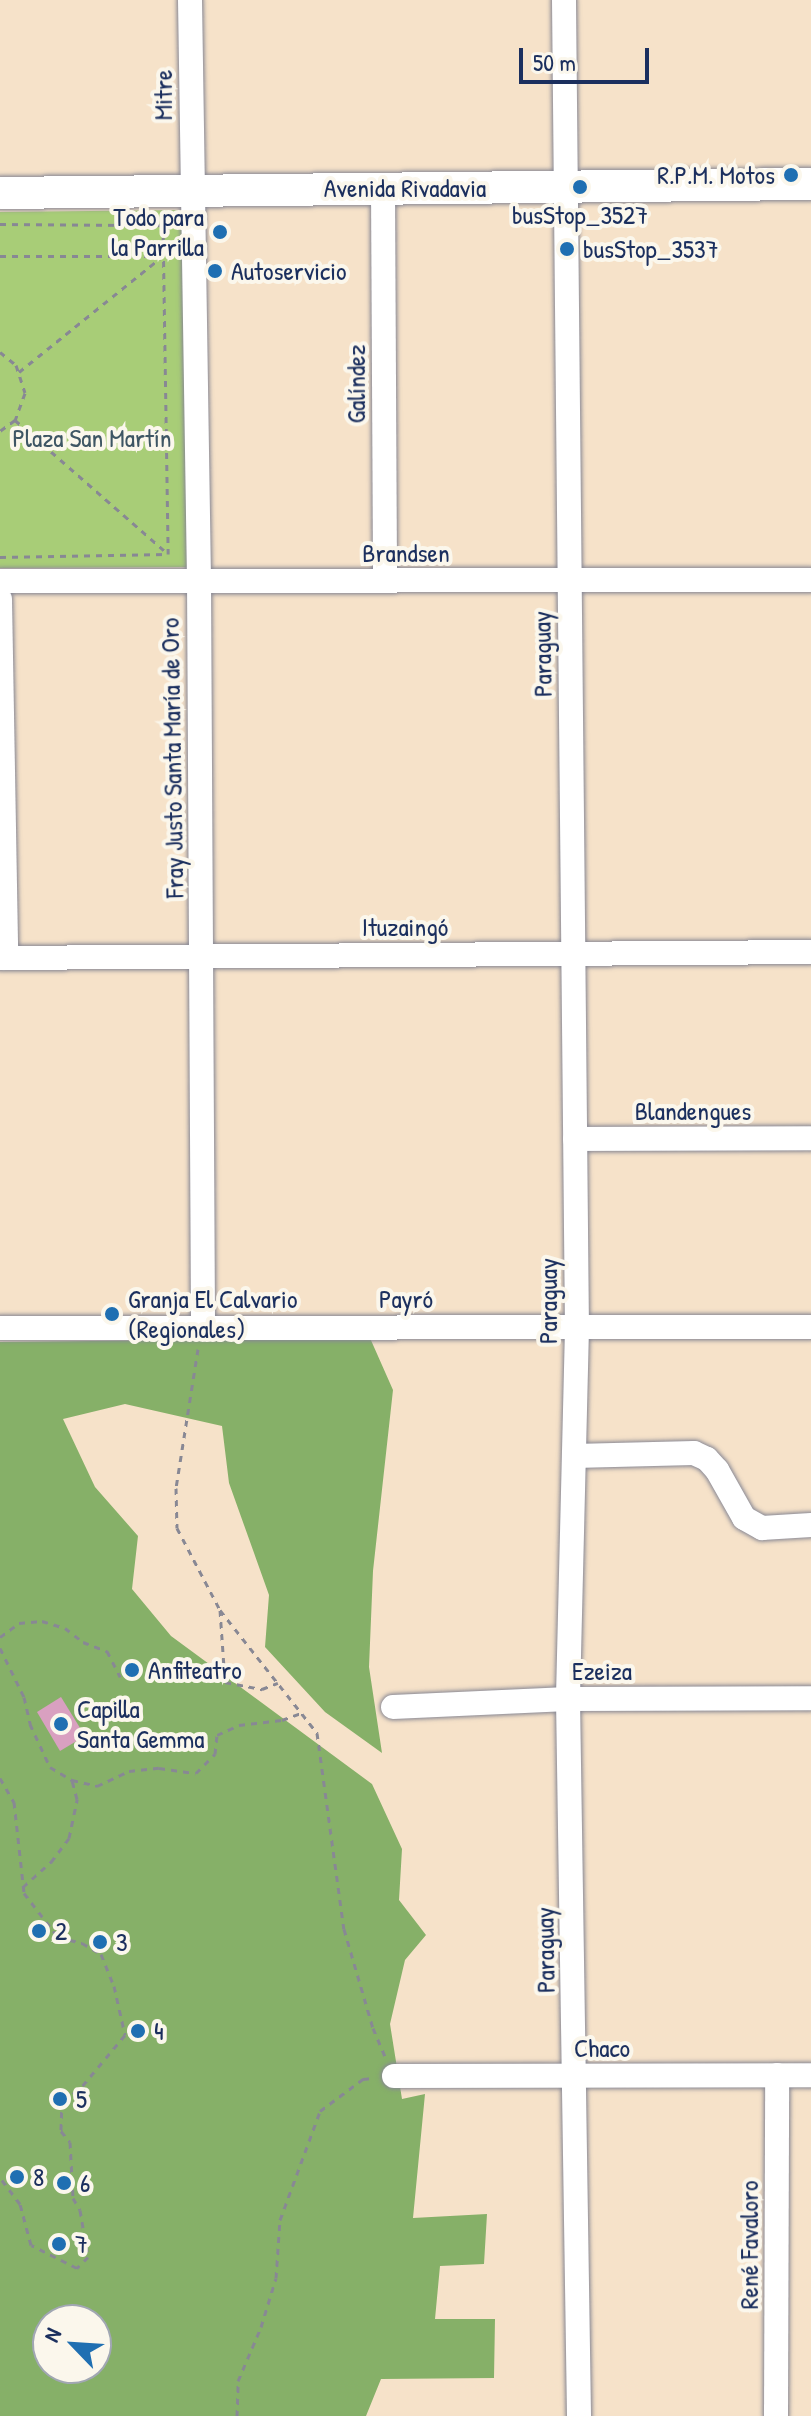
<!DOCTYPE html>
<html>
<head>
<meta charset="utf-8">
<style>
  body { margin:0 }
  #map { position:relative; width:811px; height:2416px; overflow:hidden; background:#f6e2c9; font-family:"Patrick Hand",sans-serif }
  div>[style] { position:absolute }
  [style*='--x'] { left:calc(var(--x)*1px); top:calc(var(--y)*1px); width:calc(var(--w)*1px); rotate:calc(var(--a)*1deg) }
  .green>* { inset:0; background:#a8cd77 }
  .forest>* { inset:0; background:#86b068 }
  .building>* { inset:0; background:#d9a0c0 }
  .path>* { height:3px; margin-top:-1.5px; transform-origin:0; background:repeating-linear-gradient(90deg,#888894 0 6px,transparent 0 12px) }
  .roads { filter:drop-shadow(0 0 2px #888894) drop-shadow(0 0 2px #888894) }
  .minor>* { height:24px; margin:-12px; padding:0 12px; transform-origin:12px; border-radius:12px; background:#fff }
  .major>* { height:32px; margin:-16px; padding:0 16px; transform-origin:16px; border-radius:16px; background:#fff }
  .dots>* { width:22px; height:22px; translate:-50% -50%; box-sizing:border-box; border:4px solid #fbf7ec; border-radius:50% }
  span { translate:-50% -50%; white-space:nowrap; text-align:center; line-height:1.15; -webkit-text-stroke:8px #fbf7ec; paint-order:stroke }
  .street-label { font-size:26px; color:#1b2f5e }
  .poi-label { font-size:26px; color:#1b2f5e }
  .right { translate:-100% -50%; text-align:right }
  .left { translate:0 -50%; text-align:left }
  .park-label { font-size:26px; color:#3e5664 }
  .north { position:absolute; left:32px; top:2304px; width:80px; height:80px; box-sizing:border-box; background:#fbf7ec; border:2px solid #a1a7b3; border-radius:50%; rotate:295deg; font-size:22px; font-weight:700; line-height:32px; text-align:center; color:#1b2f5e }
  .north::after { content:''; display:block; margin:auto; width:28px; height:36px; background:#1f6fb2; clip-path:polygon(50% 0,100% 100%,50% 72%,0 100%) }
  .scale { position:absolute; left:519px; top:48px; width:130px; height:36px; box-sizing:border-box; border:4px solid #1b2f5e; border-top:0; padding-left:10px; font-size:24px; line-height:28px; white-space:nowrap; color:#1b2f5e; -webkit-text-stroke:6px #fbf7ec; paint-order:stroke }
</style>
</head>
<body>
<div id="map">
  <div class="green">
    <div style="clip-path:polygon(182px 210px,187px 567px,0 568px,0 212px)"></div>
  </div>
  <div class="forest">
    <div style="clip-path:polygon(evenodd,370px 1338px,393px 1390px,373px 1571px,369px 1667px,382px 1753px,325px 1712px,265px 1647px,269px 1595px,229px 1483px,222px 1426px,125px 1404px,63px 1419px,95px 1487px,138px 1536px,132px 1589px,171px 1636px,372px 1784px,402px 1849px,399px 1900px,426px 1935px,405px 1960px,390px 2024px,402px 2099px,425px 2094px,413px 2218px,487px 2214px,484px 2264px,440px 2266px,435px 2319px,495px 2319px,494px 2378px,381px 2379px,366px 2416px,0 2416px,0 1342px,370px 1338px,48px 2320px,96px 2320px,96px 2368px,48px 2368px,48px 2320px)"></div>
  </div>
  <div class="building">
    <div style="clip-path:polygon(61px 1697px,85px 1736px,60px 1751px,37px 1712px)"></div>
  </div>
  <div class="path">
    <div style="--x:0;--y:224;--w:163;--a:0.4"></div>
    <div style="--x:163;--y:225;--w:329;--a:89.1"></div>
    <div style="--x:0;--y:256;--w:163;--a:0"></div>
    <div style="--x:0;--y:352;--w:21;--a:39"></div>
    <div style="--x:16;--y:365;--w:29;--a:72"></div>
    <div style="--x:25;--y:393;--w:29;--a:110"></div>
    <div style="--x:15;--y:420;--w:19;--a:144"></div>
    <div style="--x:19;--y:372;--w:185;--a:-38.9"></div>
    <div style="--x:15;--y:420;--w:203;--a:41.2"></div>
    <div style="--x:0;--y:557;--w:168;--a:-1"></div>
    <div style="--x:198;--y:1349;--w:141;--a:99"></div>
    <div style="--x:176;--y:1488;--w:40;--a:88.6"></div>
    <div style="--x:177;--y:1528;--w:93;--a:62.3"></div>
    <div style="--x:220;--y:1610;--w:157;--a:51.7"></div>
    <div style="--x:317;--y:1733;--w:198;--a:82.2"></div>
    <div style="--x:344;--y:1929;--w:103;--a:73.7"></div>
    <div style="--x:373;--y:2028;--w:34;--a:67"></div>
    <div style="--x:220;--y:1610;--w:72;--a:86"></div>
    <div style="--x:225;--y:1682;--w:38;--a:11"></div>
    <div style="--x:262;--y:1689;--w:17;--a:-21"></div>
    <div style="--x:0;--y:1637;--w:24;--a:-36"></div>
    <div style="--x:19;--y:1623;--w:23;--a:-5"></div>
    <div style="--x:42;--y:1621;--w:24;--a:17"></div>
    <div style="--x:65;--y:1628;--w:23;--a:38"></div>
    <div style="--x:83;--y:1642;--w:26;--a:21"></div>
    <div style="--x:107;--y:1651;--w:29;--a:63"></div>
    <div style="--x:0;--y:1648;--w:55;--a:63.9"></div>
    <div style="--x:24;--y:1697;--w:28;--a:77"></div>
    <div style="--x:30;--y:1724;--w:47;--a:65.1"></div>
    <div style="--x:50;--y:1767;--w:26;--a:31"></div>
    <div style="--x:72;--y:1780;--w:26;--a:13"></div>
    <div style="--x:97;--y:1786;--w:35;--a:-25"></div>
    <div style="--x:129;--y:1771;--w:30;--a:-6"></div>
    <div style="--x:159;--y:1768;--w:37;--a:8"></div>
    <div style="--x:196;--y:1773;--w:27;--a:-45"></div>
    <div style="--x:215;--y:1754;--w:19;--a:-84"></div>
    <div style="--x:217;--y:1735;--w:24;--a:-24"></div>
    <div style="--x:239;--y:1725;--w:43;--a:-6.6"></div>
    <div style="--x:282;--y:1720;--w:20;--a:-20"></div>
    <div style="--x:0;--y:1778;--w:28;--a:60"></div>
    <div style="--x:14;--y:1802;--w:92;--a:83.7"></div>
    <div style="--x:24;--y:1893;--w:56;--a:52.3"></div>
    <div style="--x:58;--y:1937;--w:25;--a:14"></div>
    <div style="--x:82;--y:1943;--w:22;--a:30"></div>
    <div style="--x:101;--y:1954;--w:35;--a:68"></div>
    <div style="--x:114;--y:1986;--w:50;--a:77.3"></div>
    <div style="--x:125;--y:2035;--w:73;--a:130"></div>
    <div style="--x:78;--y:2091;--w:18;--a:151"></div>
    <div style="--x:62;--y:2100;--w:31;--a:92"></div>
    <div style="--x:61;--y:2131;--w:14;--a:51"></div>
    <div style="--x:70;--y:2142;--w:56;--a:86.9"></div>
    <div style="--x:73;--y:2198;--w:14;--a:60"></div>
    <div style="--x:80;--y:2210;--w:48;--a:80.3"></div>
    <div style="--x:88;--y:2257;--w:16;--a:135"></div>
    <div style="--x:77;--y:2268;--w:51;--a:-153.4"></div>
    <div style="--x:31;--y:2245;--w:42;--a:-105"></div>
    <div style="--x:20;--y:2204;--w:34;--a:-127"></div>
    <div style="--x:23;--y:1887;--w:38;--a:-42"></div>
    <div style="--x:51;--y:1862;--w:30;--a:-53"></div>
    <div style="--x:69;--y:1838;--w:40;--a:-78"></div>
    <div style="--x:77;--y:1799;--w:20;--a:-105"></div>
    <div style="--x:237;--y:2416;--w:35;--a:-88"></div>
    <div style="--x:238;--y:2381;--w:59;--a:-66.9"></div>
    <div style="--x:261;--y:2327;--w:51;--a:-73"></div>
    <div style="--x:276;--y:2278;--w:58;--a:-86.1"></div>
    <div style="--x:280;--y:2220;--w:116;--a:-69.8"></div>
    <div style="--x:320;--y:2111;--w:54;--a:-36.7"></div>
    <div style="--x:363;--y:2079;--w:10;--a:-6"></div>
  </div>
  <div class="roads">
    <div class="minor">
      <div style="--x:190;--y:0;--w:580;--a:89.11"></div>
      <div style="--x:199;--y:580;--w:746;--a:89.69"></div>
      <div style="--x:564;--y:0;--w:1328;--a:89.44"></div>
      <div style="--x:577;--y:1328;--w:371;--a:91.4"></div>
      <div style="--x:568;--y:1699;--w:717;--a:89.12"></div>
      <div style="--x:383;--y:188;--w:392;--a:89.7"></div>
      <div style="--x:0;--y:581;--w:811;--a:-0.07"></div>
      <div style="--x:0;--y:599;--w:359;--a:89"></div>
      <div style="--x:0;--y:958;--w:811;--a:-0.42"></div>
      <div style="--x:575;--y:1139;--w:236;--a:-0.2"></div>
      <div style="--x:0;--y:1328;--w:811;--a:-0.07"></div>
      <div style="--x:574;--y:1456;--w:120;--a:-1.4"></div>
      <div style="--x:694;--y:1453;--w:14;--a:25"></div>
      <div style="--x:707;--y:1459;--w:15;--a:48"></div>
      <div style="--x:717;--y:1470;--w:55;--a:60.6"></div>
      <div style="--x:744;--y:1518;--w:21;--a:29"></div>
      <div style="--x:762;--y:1528;--w:49;--a:-3.5"></div>
      <div style="--x:393;--y:1707;--w:175;--a:-2.6"></div>
      <div style="--x:568;--y:1699;--w:243;--a:-0.2"></div>
      <div style="--x:394;--y:2076;--w:417;--a:-0.1"></div>
      <div style="--x:776;--y:2416;--w:341;--a:-89.8"></div>
    </div>
    <div class="major">
      <div style="--x:0;--y:193;--w:811;--a:-0.64"></div>
    </div>
  </div>
  <div class="dots">
    <div style="left:791px;top:175px;background:#1f6fb2"></div>
    <div style="left:580px;top:187px;background:#1f6fb2"></div>
    <div style="left:220px;top:232px;background:#1f6fb2"></div>
    <div style="left:567px;top:249px;background:#1f6fb2"></div>
    <div style="left:215px;top:271px;background:#1f6fb2"></div>
    <div style="left:112px;top:1314px;background:#1f6fb2"></div>
    <div style="left:132px;top:1670px;background:#1f6fb2"></div>
    <div style="left:61px;top:1724px;background:#1f6fb2"></div>
    <div style="left:39px;top:1931px;background:#1f6fb2"></div>
    <div style="left:100px;top:1942px;background:#1f6fb2"></div>
    <div style="left:138px;top:2031px;background:#1f6fb2"></div>
    <div style="left:60px;top:2099px;background:#1f6fb2"></div>
    <div style="left:17px;top:2177px;background:#1f6fb2"></div>
    <div style="left:64px;top:2183px;background:#1f6fb2"></div>
    <div style="left:59px;top:2244px;background:#1f6fb2"></div>
  </div>
  <div class="street-label">
    <span style="left:163px;top:95px;rotate:-90deg">Mitre</span>
    <span style="left:405px;top:188px">Avenida Rivadavia</span>
    <span style="left:356px;top:384px;rotate:-90deg">Galíndez</span>
    <span style="left:406px;top:553px">Brandsen</span>
    <span style="left:542px;top:654px;rotate:-91deg">Paraguay</span>
    <span style="left:172px;top:758px;rotate:-91deg">Fray Justo Santa María de Oro</span>
    <span style="left:405px;top:927px">Ituzaingó</span>
    <span style="left:693px;top:1111px">Blandengues</span>
    <span style="left:406px;top:1299px">Payró</span>
    <span style="left:548px;top:1301px;rotate:-90deg">Paraguay</span>
    <span style="left:602px;top:1671px">Ezeiza</span>
    <span style="left:545px;top:1950px;rotate:-91deg">Paraguay</span>
    <span style="left:602px;top:2048px">Chaco</span>
    <span style="left:749px;top:2245px;rotate:-90deg">René Favaloro</span>
  </div>
  <div class="poi-label">
    <span class="right" style="left:775px;top:175px">R.P.M. Motos</span>
    <span style="left:580px;top:215px">busStop_3527</span>
    <span class="right" style="left:204px;top:232px">Todo para<br>la Parrilla</span>
    <span class="left" style="left:583px;top:249px">busStop_3537</span>
    <span class="left" style="left:231px;top:271px">Autoservicio</span>
    <span class="left" style="left:128px;top:1314px">Granja El Calvario<br>(Regionales)</span>
    <span class="left" style="left:148px;top:1670px">Anfiteatro</span>
    <span class="left" style="left:77px;top:1724px">Capilla<br>Santa Gemma</span>
    <span class="left" style="left:55px;top:1931px">2</span>
    <span class="left" style="left:116px;top:1942px">3</span>
    <span class="left" style="left:154px;top:2031px">4</span>
    <span class="left" style="left:76px;top:2099px">5</span>
    <span class="left" style="left:33px;top:2177px">8</span>
    <span class="left" style="left:80px;top:2183px">6</span>
    <span class="left" style="left:75px;top:2244px">7</span>
  </div>
  <div class="park-label">
    <span style="left:92px;top:438px">Plaza San Martín</span>
  </div>
  <div class="north">N</div>
  <div class="scale">50 m</div>
</div>
</body>
</html>
